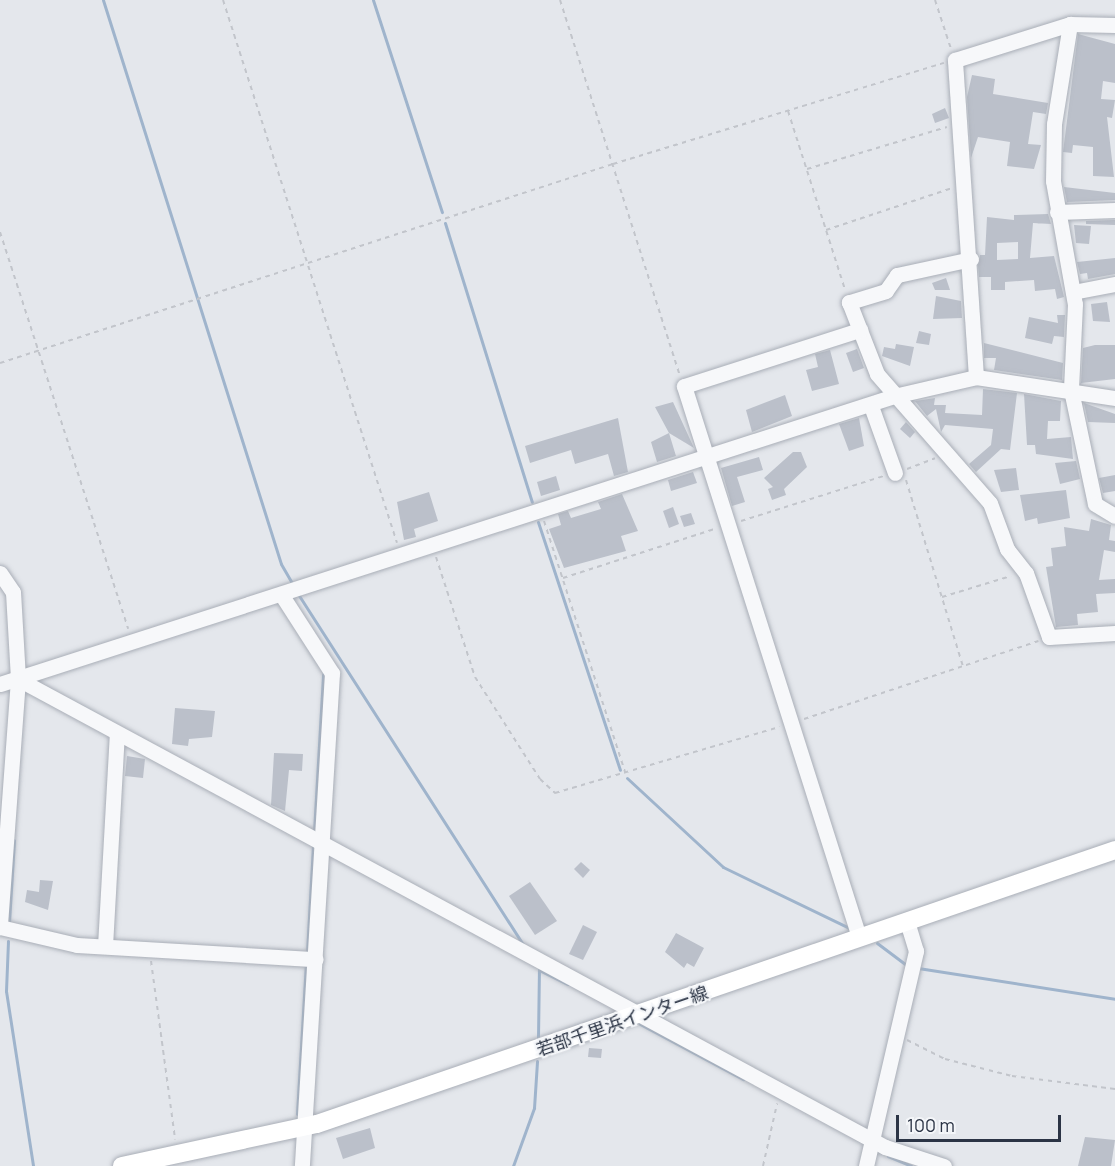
<!DOCTYPE html>
<html>
<head>
<meta charset="utf-8">
<style>
  body { margin:0 }
  #map { position:relative; width:1115px; height:1166px; overflow:hidden; background:#e4e7ec; font-family:Manrope,"Noto Sans JP",sans-serif }
  div>[style] { position:absolute }
  [style*='--x'] { left:calc(var(--x)*1px); top:calc(var(--y)*1px); width:calc(var(--w)*1px); rotate:calc(var(--a)*1deg) }
  .stream>* { height:3px; margin:-1.5px; padding:0 1.5px; transform-origin:1.5px; border-radius:1.5px; background:#9fb4cc }
  .building>* { inset:0; background:#bbc0ca }
  .path>* { height:2px; margin-top:-1px; transform-origin:0; background:repeating-linear-gradient(90deg,#c2c5cb 0 4.5px,transparent 0 9px) }
  .roads { filter:drop-shadow(0 0 2px #a9aeb7) drop-shadow(0 0 2px #a9aeb7) }
  .minor>* { height:15px; margin:-7.5px; padding:0 7.5px; transform-origin:7.5px; border-radius:7.5px; background:#f7f8fa }
  .major>* { height:18px; margin:-9px; padding:0 9px; transform-origin:9px; border-radius:9px; background:#fff }
  span { translate:-50% -50%; white-space:nowrap; text-align:center; line-height:1.15; -webkit-text-stroke:4.5px #f4f6f9; paint-order:stroke }
  .street-label { font-size:18px; color:#2b3445 }
  .scale { position:absolute; left:896px; top:1115px; width:165px; height:27px; box-sizing:border-box; border:3px solid #2b3445; border-top:0; padding-left:8px; font-size:18px; line-height:21px; white-space:nowrap; color:#2b3445; -webkit-text-stroke:4px #f4f6f9; paint-order:stroke }
</style>
</head>
<body>
<div id="map">
  <div class="stream">
    <div style="--x:103;--y:0;--w:591;--a:72.48"></div>
    <div style="--x:281;--y:564;--w:24;--a:60"></div>
    <div style="--x:373;--y:0;--w:223;--a:72"></div>
    <div style="--x:445;--y:223;--w:292;--a:72.7"></div>
    <div style="--x:538;--y:522;--w:261;--a:71.7"></div>
    <div style="--x:298;--y:594;--w:416;--a:57.3"></div>
    <div style="--x:627;--y:778;--w:131;--a:42.8"></div>
    <div style="--x:723;--y:867;--w:140;--a:25.8"></div>
    <div style="--x:314;--y:832;--w:158;--a:-86.7"></div>
    <div style="--x:9;--y:922;--w:82;--a:-86.5"></div>
    <div style="--x:8;--y:941;--w:50;--a:92.3"></div>
    <div style="--x:6;--y:991;--w:177;--a:81.2"></div>
    <div style="--x:877;--y:943;--w:35;--a:37"></div>
    <div style="--x:307;--y:953;--w:107;--a:-86.8"></div>
    <div style="--x:918;--y:968;--w:199;--a:8.9"></div>
    <div style="--x:640;--y:1024;--w:117;--a:28.1"></div>
    <div style="--x:538;--y:1038;--w:68;--a:-89.2"></div>
    <div style="--x:539;--y:970;--w:32;--a:26"></div>
    <div style="--x:297;--y:1114;--w:151;--a:-86.6"></div>
    <div style="--x:888;--y:1156;--w:25;--a:23"></div>
    <div style="--x:513;--y:1166;--w:62;--a:-70.1"></div>
    <div style="--x:534;--y:1108;--w:47;--a:-86.3"></div>
  </div>
  <div class="building">
    <div style="clip-path:polygon(1078px 34px,1115px 44px,1115px 83px,1103px 81px,1101px 99px,1115px 100px,1112px 118px,1107px 117px,1114px 177px,1093px 176px,1093px 147px,1073px 145px,1072px 153px,1063px 152px)"></div>
    <div style="clip-path:polygon(972px 75px,995px 79px,993px 94px,1048px 103px,1046px 114px,1033px 112px,1028px 144px,1041px 145px,1034px 169px,1007px 166px,1010px 142px,978px 137px,971px 158px,967px 97px)"></div>
    <div style="clip-path:polygon(945px 108px,949px 118px,935px 123px,932px 114px)"></div>
    <div style="clip-path:polygon(1064px 187px,1115px 193px,1115px 200px,1067px 202px)"></div>
    <div style="clip-path:polygon(evenodd,1048px 214px,1051px 224px,1033px 223px,1030px 258px,1054px 256px,1064px 297px,1057px 299px,1055px 289px,1035px 291px,1034px 280px,1005px 282px,1005px 290px,991px 290px,991px 277px,979px 277px,978px 265px,980px 255px,985px 255px,987px 217px,1014px 220px,1014px 215px,1048px 214px,1018px 242px,1018px 259px,997px 260px,997px 243px,1018px 242px)"></div>
    <div style="clip-path:polygon(1115px 220px,1115px 225px,1086px 224px,1086px 221px)"></div>
    <div style="clip-path:polygon(1074px 225px,1091px 226px,1089px 244px,1076px 243px)"></div>
    <div style="clip-path:polygon(1115px 258px,1115px 274px,1088px 279px,1087px 273px,1080px 274px,1077px 262px)"></div>
    <div style="clip-path:polygon(946px 278px,950px 290px,935px 290px,932px 283px)"></div>
    <div style="clip-path:polygon(936px 296px,961px 301px,962px 318px,933px 319px)"></div>
    <div style="clip-path:polygon(1107px 302px,1110px 322px,1093px 321px,1091px 304px)"></div>
    <div style="clip-path:polygon(1057px 315px,1065px 315px,1064px 337px,1054px 336px,1052px 344px,1025px 338px,1029px 317px,1058px 323px)"></div>
    <div style="clip-path:polygon(919px 331px,931px 334px,929px 345px,916px 343px)"></div>
    <div style="clip-path:polygon(984px 343px,1063px 363px,1062px 380px,994px 370px,996px 358px,984px 358px)"></div>
    <div style="clip-path:polygon(896px 344px,914px 347px,910px 366px,882px 356px,884px 347px,895px 349px)"></div>
    <div style="clip-path:polygon(1095px 345px,1115px 345px,1115px 379px,1081px 383px,1083px 348px)"></div>
    <div style="clip-path:polygon(857px 349px,864px 368px,853px 372px,846px 353px)"></div>
    <div style="clip-path:polygon(830px 350px,839px 384px,812px 391px,806px 370px,818px 367px,815px 354px)"></div>
    <div style="clip-path:polygon(983px 389px,1017px 393px,1010px 450px,1001px 449px,976px 472px,969px 464px,991px 445px,993px 429px,945px 425px,941px 432px,936px 409px,927px 416px,915px 401px,935px 398px,934px 405px,946px 405px,945px 413px,982px 415px)"></div>
    <div style="clip-path:polygon(1024px 394px,1061px 401px,1060px 421px,1048px 421px,1047px 439px,1071px 437px,1073px 459px,1036px 454px,1035px 445px,1027px 445px)"></div>
    <div style="clip-path:polygon(785px 395px,792px 416px,752px 432px,746px 410px)"></div>
    <div style="clip-path:polygon(673px 402px,694px 448px,669px 433px,676px 456px,657px 462px,651px 442px,669px 433px,655px 407px)"></div>
    <div style="clip-path:polygon(1084px 403px,1115px 414px,1115px 423px,1088px 422px)"></div>
    <div style="clip-path:polygon(618px 418px,628px 472px,614px 476px,608px 454px,575px 464px,571px 450px,530px 463px,525px 446px)"></div>
    <div style="clip-path:polygon(859px 418px,864px 446px,849px 451px,839px 424px)"></div>
    <div style="clip-path:polygon(906px 422px,915px 432px,910px 438px,900px 429px)"></div>
    <div style="clip-path:polygon(793px 452px,801px 452px,807px 467px,784px 489px,786px 495px,772px 500px,768px 489px,773px 487px,764px 478px)"></div>
    <div style="clip-path:polygon(759px 457px,763px 470px,737px 477px,745px 502px,732px 506px,721px 468px)"></div>
    <div style="clip-path:polygon(1076px 461px,1080px 479px,1060px 484px,1055px 463px)"></div>
    <div style="clip-path:polygon(1016px 468px,1019px 490px,1001px 492px,994px 470px)"></div>
    <div style="clip-path:polygon(693px 472px,697px 483px,671px 491px,668px 480px)"></div>
    <div style="clip-path:polygon(1115px 475px,1115px 491px,1103px 493px,1099px 478px)"></div>
    <div style="clip-path:polygon(556px 476px,560px 490px,541px 496px,537px 482px)"></div>
    <div style="clip-path:polygon(1066px 490px,1070px 518px,1038px 524px,1037px 518px,1025px 521px,1020px 495px)"></div>
    <div style="clip-path:polygon(429px 492px,438px 521px,414px 529px,416px 537px,404px 540px,397px 502px)"></div>
    <div style="clip-path:polygon(622px 494px,638px 531px,621px 536px,626px 551px,564px 568px,549px 529px,561px 525px,558px 514px,568px 511px,571px 518px,601px 509px,598px 502px)"></div>
    <div style="clip-path:polygon(673px 507px,679px 524px,669px 528px,663px 511px)"></div>
    <div style="clip-path:polygon(691px 513px,695px 524px,684px 527px,680px 516px)"></div>
    <div style="clip-path:polygon(1091px 519px,1111px 525px,1109px 540px,1115px 541px,1115px 552px,1104px 550px,1099px 580px,1115px 579px,1115px 593px,1096px 594px,1098px 612px,1077px 614px,1078px 625px,1056px 627px,1046px 567px,1053px 566px,1051px 548px,1066px 546px,1064px 527px,1089px 531px)"></div>
    <div style="clip-path:polygon(175px 708px,215px 711px,212px 737px,189px 739px,188px 746px,172px 744px)"></div>
    <div style="clip-path:polygon(274px 753px,303px 754px,302px 771px,289px 770px,285px 811px,271px 805px)"></div>
    <div style="clip-path:polygon(127px 756px,145px 759px,143px 778px,125px 776px)"></div>
    <div style="clip-path:polygon(581px 862px,590px 870px,583px 878px,574px 869px)"></div>
    <div style="clip-path:polygon(40px 880px,53px 881px,48px 910px,25px 902px,27px 890px,39px 892px)"></div>
    <div style="clip-path:polygon(530px 882px,557px 921px,535px 935px,509px 896px)"></div>
    <div style="clip-path:polygon(583px 925px,597px 932px,583px 960px,569px 954px)"></div>
    <div style="clip-path:polygon(676px 933px,704px 948px,694px 967px,687px 963px,684px 968px,665px 952px)"></div>
    <div style="clip-path:polygon(589px 1048px,602px 1049px,601px 1058px,588px 1057px)"></div>
    <div style="clip-path:polygon(370px 1128px,375px 1148px,343px 1159px,336px 1138px)"></div>
    <div style="clip-path:polygon(1085px 1137px,1115px 1140px,1111px 1166px,1078px 1166px)"></div>
  </div>
  <div class="path">
    <div style="--x:223;--y:0;--w:570;--a:72.23"></div>
    <div style="--x:560;--y:0;--w:394;--a:72.3"></div>
    <div style="--x:935;--y:0;--w:52;--a:71.9"></div>
    <div style="--x:788;--y:111;--w:188;--a:72.3"></div>
    <div style="--x:807;--y:169;--w:146;--a:-16.7"></div>
    <div style="--x:826;--y:230;--w:133;--a:-18.4"></div>
    <div style="--x:0;--y:232;--w:417;--a:72.1"></div>
    <div style="--x:0;--y:363;--w:644;--a:-17.99"></div>
    <div style="--x:613;--y:164;--w:346;--a:-17"></div>
    <div style="--x:907;--y:469;--w:30;--a:-21"></div>
    <div style="--x:906;--y:480;--w:195;--a:73"></div>
    <div style="--x:544;--y:521;--w:264;--a:72.1"></div>
    <div style="--x:741;--y:521;--w:150;--a:-17.5"></div>
    <div style="--x:436;--y:557;--w:126;--a:72"></div>
    <div style="--x:475;--y:677;--w:121;--a:57.5"></div>
    <div style="--x:540;--y:779;--w:21;--a:43"></div>
    <div style="--x:555;--y:793;--w:234;--a:-16.4"></div>
    <div style="--x:563;--y:578;--w:160;--a:-17.9"></div>
    <div style="--x:942;--y:597;--w:72;--a:-16.9"></div>
    <div style="--x:804;--y:719;--w:247;--a:-18.4"></div>
    <div style="--x:151;--y:961;--w:180;--a:82.3"></div>
    <div style="--x:907;--y:1040;--w:42;--a:26.6"></div>
    <div style="--x:945;--y:1059;--w:69;--a:14.2"></div>
    <div style="--x:1012;--y:1076;--w:104;--a:7.2"></div>
    <div style="--x:763;--y:1166;--w:64;--a:-77.3"></div>
  </div>
  <div class="roads">
    <div class="minor">
      <div style="--x:1070;--y:24;--w:101;--a:99.1"></div>
      <div style="--x:1054;--y:124;--w:57;--a:91"></div>
      <div style="--x:1053;--y:181;--w:125;--a:79.9"></div>
      <div style="--x:1075;--y:304;--w:86;--a:92.7"></div>
      <div style="--x:1071;--y:390;--w:116;--a:78.1"></div>
      <div style="--x:1095;--y:504;--w:23;--a:31"></div>
      <div style="--x:1057;--y:212;--w:58;--a:-2"></div>
      <div style="--x:971;--y:259;--w:76;--a:167.8"></div>
      <div style="--x:897;--y:275;--w:19;--a:125"></div>
      <div style="--x:886;--y:291;--w:39;--a:163"></div>
      <div style="--x:849;--y:302;--w:77;--a:68.7"></div>
      <div style="--x:877;--y:374;--w:171;--a:48.8"></div>
      <div style="--x:990;--y:503;--w:49;--a:69.7"></div>
      <div style="--x:1007;--y:549;--w:31;--a:52"></div>
      <div style="--x:1026;--y:573;--w:68;--a:70.2"></div>
      <div style="--x:1049;--y:637;--w:66;--a:-3.5"></div>
      <div style="--x:1073;--y:292;--w:43;--a:-10.8"></div>
      <div style="--x:976;--y:377;--w:318;--a:-93.8"></div>
      <div style="--x:955;--y:60;--w:121;--a:-17.4"></div>
      <div style="--x:1070;--y:24;--w:45;--a:1.3"></div>
      <div style="--x:871;--y:406;--w:71;--a:70.3"></div>
      <div style="--x:0;--y:573;--w:23;--a:56"></div>
      <div style="--x:13;--y:592;--w:87;--a:86.7"></div>
      <div style="--x:18;--y:679;--w:249;--a:94.2"></div>
      <div style="--x:281;--y:594;--w:94;--a:57.2"></div>
      <div style="--x:332;--y:673;--w:494;--a:93.5"></div>
      <div style="--x:18;--y:679;--w:985;--a:28.36"></div>
      <div style="--x:885;--y:1147;--w:62;--a:17.9"></div>
      <div style="--x:0;--y:684;--w:939;--a:-17.86"></div>
      <div style="--x:894;--y:396;--w:84;--a:-13"></div>
      <div style="--x:976;--y:377;--w:141;--a:8.6"></div>
      <div style="--x:0;--y:927;--w:79;--a:13.2"></div>
      <div style="--x:77;--y:945;--w:239;--a:3.4"></div>
      <div style="--x:859;--y:937;--w:578;--a:-107.62"></div>
      <div style="--x:684;--y:386;--w:185;--a:-17.7"></div>
      <div style="--x:105;--y:946;--w:213;--a:-86.8"></div>
      <div style="--x:866;--y:1166;--w:221;--a:-76.9"></div>
      <div style="--x:916;--y:951;--w:30;--a:-107"></div>
    </div>
    <div class="major">
      <div style="--x:122;--y:1166;--w:199;--a:-12.2"></div>
      <div style="--x:317;--y:1124;--w:844;--a:-18.95"></div>
    </div>
  </div>
  <div class="street-label">
    <span style="left:622px;top:1021px;rotate:-19deg">若部千里浜インター線</span>
  </div>
  <div class="scale">100 m</div>
</div>
</body>
</html>
